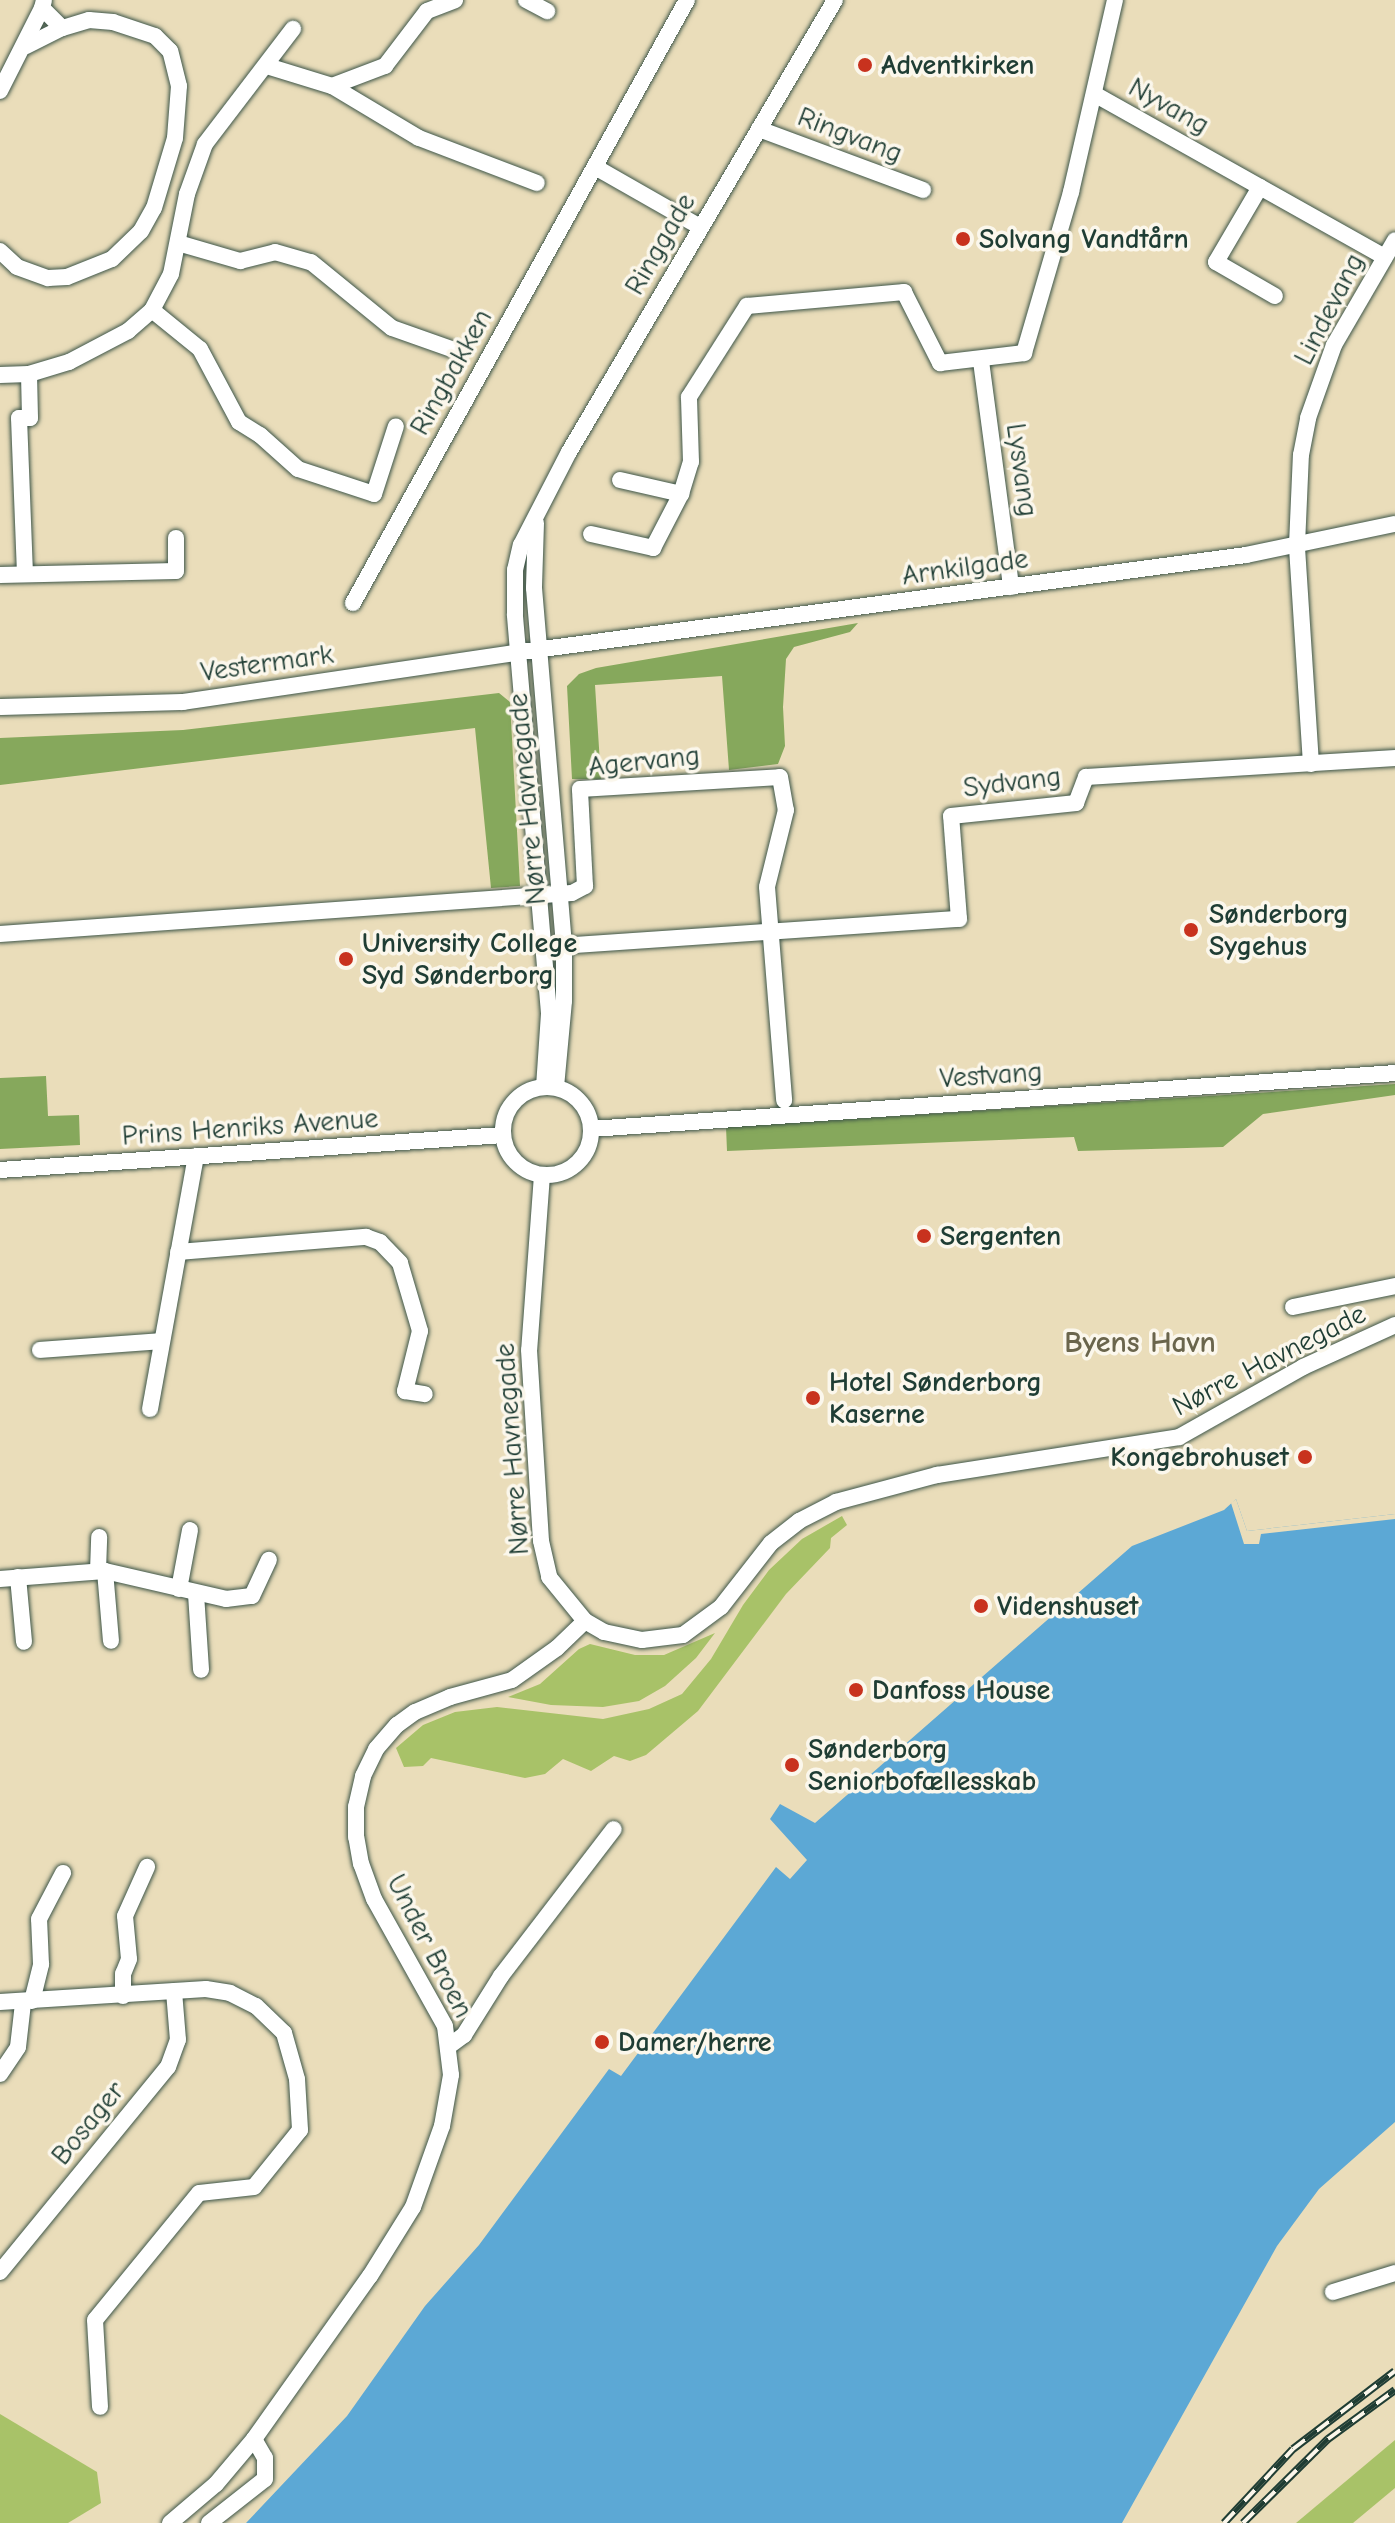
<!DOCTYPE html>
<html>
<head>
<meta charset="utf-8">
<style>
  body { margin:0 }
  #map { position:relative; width:1395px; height:2523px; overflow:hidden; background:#eaddba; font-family:"Comic Neue",sans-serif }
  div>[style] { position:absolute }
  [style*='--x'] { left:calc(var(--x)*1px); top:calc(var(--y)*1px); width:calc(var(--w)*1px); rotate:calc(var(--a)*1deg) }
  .green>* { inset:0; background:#a8c268 }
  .forest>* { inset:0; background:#86a85c }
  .water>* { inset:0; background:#5ca8d5 }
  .pier>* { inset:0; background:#eaddba }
  .roads { filter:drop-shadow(0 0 2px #3d5548) drop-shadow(0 0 2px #3d5548) }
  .minor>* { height:16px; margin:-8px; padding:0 8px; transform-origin:8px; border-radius:8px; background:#fff }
  .minor>.ring { margin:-8px; padding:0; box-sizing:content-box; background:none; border:16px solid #fff; border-radius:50% }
  .rail>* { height:8px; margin-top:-4px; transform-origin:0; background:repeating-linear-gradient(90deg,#fbf7ec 0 15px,#1f3d34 0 30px); box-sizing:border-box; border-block:2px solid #1f3d34 }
  .dots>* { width:22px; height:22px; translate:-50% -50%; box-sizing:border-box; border:4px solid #fbf7ec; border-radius:50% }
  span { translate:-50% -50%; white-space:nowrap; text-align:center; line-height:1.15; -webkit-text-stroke:7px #fbf7ec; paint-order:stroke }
  .poi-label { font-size:28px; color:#1f3d34; font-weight:700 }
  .left { translate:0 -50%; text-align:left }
  .right { translate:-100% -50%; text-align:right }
  .street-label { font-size:28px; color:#1f3d34 }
  .neighbourhood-label { font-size:30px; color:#6a654c; font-weight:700 }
</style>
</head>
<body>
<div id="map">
  <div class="green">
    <div style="clip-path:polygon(842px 1516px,847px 1525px,831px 1538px,830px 1548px,786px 1594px,698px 1711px,646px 1755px,630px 1761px,614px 1756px,591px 1771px,563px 1759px,545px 1774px,525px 1778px,431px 1758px,423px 1766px,404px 1767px,396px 1748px,423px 1725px,455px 1712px,497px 1707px,603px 1719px,649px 1709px,682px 1694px,711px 1659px,743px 1605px,769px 1570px,802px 1539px)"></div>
    <div style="clip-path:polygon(715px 1633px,696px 1658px,665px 1686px,639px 1701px,603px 1707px,551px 1705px,508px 1697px,540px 1684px,579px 1649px,590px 1644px,635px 1655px,664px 1655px)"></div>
    <div style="clip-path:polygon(0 2414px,97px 2472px,101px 2503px,68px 2523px,0 2523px)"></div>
    <div style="clip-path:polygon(1395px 2440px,1395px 2488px,1353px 2523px,1296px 2523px)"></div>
  </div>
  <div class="forest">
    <div style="clip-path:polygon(858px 623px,850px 632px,794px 647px,786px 659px,783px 707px,785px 746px,778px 764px,729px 770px,722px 676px,595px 685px,601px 779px,572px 779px,567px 686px,579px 674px,596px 668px)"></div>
    <div style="clip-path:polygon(499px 693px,510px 702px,520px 886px,491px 888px,475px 728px,0 785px,0 738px,183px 730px)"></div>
    <div style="clip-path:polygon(46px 1076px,48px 1116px,79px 1115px,80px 1145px,0 1149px,0 1078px)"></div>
    <div style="clip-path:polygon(1395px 1084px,1395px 1095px,1263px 1114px,1223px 1147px,1078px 1151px,1074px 1137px,727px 1151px,726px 1127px)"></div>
  </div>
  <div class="water">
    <div style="clip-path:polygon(1236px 1499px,1247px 1531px,1395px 1514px,1395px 2122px,1319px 2189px,1277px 2246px,1122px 2523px,246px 2523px,347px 2416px,425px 2306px,479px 2245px,609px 2069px,621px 2076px,776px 1867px,790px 1879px,807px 1860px,770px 1819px,780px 1804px,815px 1823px,1132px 1546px,1224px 1510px)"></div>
  </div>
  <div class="pier">
    <div style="clip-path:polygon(1236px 1499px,1247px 1531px,1395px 1514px,1395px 1519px,1261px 1534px,1259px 1544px,1244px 1544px,1231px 1503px)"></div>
  </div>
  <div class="roads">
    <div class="minor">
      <div style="--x:526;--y:0;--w:24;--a:28"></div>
      <div style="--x:26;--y:46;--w:40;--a:-26.6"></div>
      <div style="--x:267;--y:66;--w:68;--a:17.1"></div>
      <div style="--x:332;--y:86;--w:101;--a:30.9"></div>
      <div style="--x:419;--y:138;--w:126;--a:20.9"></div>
      <div style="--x:332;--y:86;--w:57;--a:-20.7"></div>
      <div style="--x:385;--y:66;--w:69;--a:-52.6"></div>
      <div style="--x:427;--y:11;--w:30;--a:-21"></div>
      <div style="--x:0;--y:91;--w:93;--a:-63.2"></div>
      <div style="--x:1096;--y:95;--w:331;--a:29.3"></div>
      <div style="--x:759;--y:129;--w:175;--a:20.4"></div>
      <div style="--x:595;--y:167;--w:121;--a:29.7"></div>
      <div style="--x:1260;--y:187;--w:87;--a:120.4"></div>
      <div style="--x:1216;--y:262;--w:68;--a:30"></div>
      <div style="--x:178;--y:243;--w:65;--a:16.2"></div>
      <div style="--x:240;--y:261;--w:36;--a:-14"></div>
      <div style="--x:275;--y:252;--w:37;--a:16"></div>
      <div style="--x:311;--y:262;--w:104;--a:39.2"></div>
      <div style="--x:392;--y:328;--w:69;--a:19.5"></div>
      <div style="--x:0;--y:251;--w:23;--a:43"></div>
      <div style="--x:17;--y:267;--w:33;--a:20"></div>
      <div style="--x:48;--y:278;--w:19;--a:-3"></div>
      <div style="--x:67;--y:277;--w:48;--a:-21.8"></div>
      <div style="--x:112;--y:259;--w:40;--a:-44"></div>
      <div style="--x:141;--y:231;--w:26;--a:-61"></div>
      <div style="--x:154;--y:208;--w:73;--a:-73.3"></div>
      <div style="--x:175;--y:138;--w:52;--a:-85.6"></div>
      <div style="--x:179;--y:86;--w:36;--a:-104"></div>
      <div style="--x:170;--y:51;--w:21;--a:-135"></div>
      <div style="--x:155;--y:36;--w:44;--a:-161.6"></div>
      <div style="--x:113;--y:22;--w:24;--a:-175"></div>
      <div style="--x:89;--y:20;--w:28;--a:163"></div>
      <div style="--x:62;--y:28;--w:28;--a:-135"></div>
      <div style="--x:42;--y:8;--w:8;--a:-76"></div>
      <div style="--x:152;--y:310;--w:62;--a:39.1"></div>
      <div style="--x:200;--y:349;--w:83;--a:61.9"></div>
      <div style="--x:239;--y:422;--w:25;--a:32"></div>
      <div style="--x:260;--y:435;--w:51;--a:41.8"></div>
      <div style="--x:298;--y:469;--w:80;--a:18.2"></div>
      <div style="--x:374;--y:494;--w:71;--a:-72.1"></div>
      <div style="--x:981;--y:361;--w:228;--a:82.4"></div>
      <div style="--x:0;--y:375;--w:29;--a:-2"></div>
      <div style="--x:29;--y:374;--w:42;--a:-16.7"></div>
      <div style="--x:69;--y:362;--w:67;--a:-27.7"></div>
      <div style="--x:128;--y:331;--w:32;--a:-41"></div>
      <div style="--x:152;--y:310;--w:41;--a:-62.2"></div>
      <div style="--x:171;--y:274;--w:82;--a:-78.7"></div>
      <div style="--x:187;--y:194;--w:53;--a:-70.2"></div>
      <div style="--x:205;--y:144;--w:145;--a:-52.6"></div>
      <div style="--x:620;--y:480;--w:63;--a:12.9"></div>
      <div style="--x:536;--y:523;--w:65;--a:91.8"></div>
      <div style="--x:534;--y:588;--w:359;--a:85.2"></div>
      <div style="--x:564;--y:946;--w:55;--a:90"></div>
      <div style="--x:564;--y:1001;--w:87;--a:95.3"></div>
      <div style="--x:591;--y:534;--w:64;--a:12.7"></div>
      <div style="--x:653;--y:548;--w:61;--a:-62.6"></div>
      <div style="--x:681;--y:494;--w:34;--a:-73"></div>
      <div style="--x:691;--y:462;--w:65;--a:-91.8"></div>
      <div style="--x:689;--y:397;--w:108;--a:-57.5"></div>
      <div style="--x:747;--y:306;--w:158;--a:-5.1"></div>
      <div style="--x:904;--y:292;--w:80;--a:63.1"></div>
      <div style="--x:940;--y:363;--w:85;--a:-6.8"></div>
      <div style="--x:1024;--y:353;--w:168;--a:-73.7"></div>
      <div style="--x:1071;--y:192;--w:197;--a:-77.1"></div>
      <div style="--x:25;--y:574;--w:156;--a:-92.2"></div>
      <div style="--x:19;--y:418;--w:11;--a:0"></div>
      <div style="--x:30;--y:418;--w:44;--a:-91.3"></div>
      <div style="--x:0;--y:575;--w:176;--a:-1.3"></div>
      <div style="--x:176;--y:571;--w:33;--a:-90"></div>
      <div style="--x:353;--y:603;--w:689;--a:-61.02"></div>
      <div style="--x:0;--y:707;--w:183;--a:-1.6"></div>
      <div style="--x:183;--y:702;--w:341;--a:-8.4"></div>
      <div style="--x:520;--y:652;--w:732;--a:-7.61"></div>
      <div style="--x:1246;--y:555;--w:152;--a:-11.8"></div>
      <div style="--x:1311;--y:764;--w:219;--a:-93.7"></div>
      <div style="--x:1297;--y:545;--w:90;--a:-87.5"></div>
      <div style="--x:1301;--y:455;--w:38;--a:-79"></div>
      <div style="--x:1308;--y:418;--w:77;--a:-70.4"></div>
      <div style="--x:1334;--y:345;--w:121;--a:-59.8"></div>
      <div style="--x:0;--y:934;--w:573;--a:-4.1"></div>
      <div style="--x:572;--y:893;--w:15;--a:-28"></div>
      <div style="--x:585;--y:886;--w:97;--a:-93"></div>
      <div style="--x:580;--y:789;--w:200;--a:-3.4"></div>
      <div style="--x:780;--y:777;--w:34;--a:80"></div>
      <div style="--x:786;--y:810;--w:79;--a:103.9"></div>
      <div style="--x:767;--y:887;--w:214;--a:85.4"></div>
      <div style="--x:546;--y:947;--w:414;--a:-3.9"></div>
      <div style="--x:959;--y:919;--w:103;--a:-94.4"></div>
      <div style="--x:951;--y:816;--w:126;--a:-5.9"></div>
      <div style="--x:1076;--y:803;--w:28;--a:-69"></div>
      <div style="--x:1086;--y:777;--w:310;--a:-3.5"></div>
      <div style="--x:544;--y:1087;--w:74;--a:-86.1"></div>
      <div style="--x:549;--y:1013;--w:400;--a:-94.9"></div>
      <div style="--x:515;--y:614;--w:44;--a:-90"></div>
      <div style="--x:515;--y:570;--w:26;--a:-77"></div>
      <div style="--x:521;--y:545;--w:105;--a:-62.7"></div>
      <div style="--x:569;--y:452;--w:524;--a:-59.52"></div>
      <div class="ring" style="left:503px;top:1087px;width:72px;height:72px"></div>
      <div style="--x:591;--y:1129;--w:806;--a:-3.98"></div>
      <div style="--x:0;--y:1170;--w:504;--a:-3.98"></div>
      <div style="--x:542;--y:1175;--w:175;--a:94.2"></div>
      <div style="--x:529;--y:1350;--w:191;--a:86.4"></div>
      <div style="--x:541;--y:1541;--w:37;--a:77"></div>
      <div style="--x:549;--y:1577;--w:57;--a:50.7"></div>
      <div style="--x:585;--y:1621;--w:22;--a:30"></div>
      <div style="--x:604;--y:1632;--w:39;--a:12"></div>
      <div style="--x:642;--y:1640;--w:41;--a:-7"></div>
      <div style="--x:683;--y:1635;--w:47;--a:-36.4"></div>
      <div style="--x:721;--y:1607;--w:81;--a:-52"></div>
      <div style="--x:771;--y:1543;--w:36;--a:-38"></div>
      <div style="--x:799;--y:1521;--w:42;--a:-27.2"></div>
      <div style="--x:836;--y:1502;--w:105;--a:-15"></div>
      <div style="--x:937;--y:1475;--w:245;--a:-8.9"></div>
      <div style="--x:1179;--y:1437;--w:142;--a:-29.4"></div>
      <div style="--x:1303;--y:1367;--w:101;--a:-24.5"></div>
      <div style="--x:178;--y:1252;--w:189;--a:-4.6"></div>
      <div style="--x:366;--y:1237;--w:15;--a:20"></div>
      <div style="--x:380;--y:1242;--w:29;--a:46"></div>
      <div style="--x:400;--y:1263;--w:71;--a:73.6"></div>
      <div style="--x:420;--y:1331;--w:62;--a:104"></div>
      <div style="--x:405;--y:1391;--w:20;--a:9"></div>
      <div style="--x:1293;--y:1307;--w:104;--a:-11.6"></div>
      <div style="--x:40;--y:1350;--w:122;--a:-4.2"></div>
      <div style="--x:150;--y:1409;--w:257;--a:-79.7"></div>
      <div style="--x:98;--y:1571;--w:34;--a:-88"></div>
      <div style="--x:105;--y:1571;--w:70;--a:85.1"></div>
      <div style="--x:18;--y:1577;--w:65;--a:84.7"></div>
      <div style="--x:0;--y:1579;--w:105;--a:-4.4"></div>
      <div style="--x:105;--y:1571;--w:124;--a:13"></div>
      <div style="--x:226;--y:1599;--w:26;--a:-7"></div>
      <div style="--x:252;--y:1596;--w:40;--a:-65"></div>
      <div style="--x:179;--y:1589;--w:60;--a:-79.4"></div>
      <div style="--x:196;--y:1594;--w:76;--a:86.2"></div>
      <div style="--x:123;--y:1996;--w:22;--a:-90"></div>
      <div style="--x:123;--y:1974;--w:16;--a:-68"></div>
      <div style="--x:129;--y:1959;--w:43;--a:-95.3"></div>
      <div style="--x:125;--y:1916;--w:54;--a:-65.8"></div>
      <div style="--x:32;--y:2001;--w:38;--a:-76"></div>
      <div style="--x:41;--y:1964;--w:45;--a:-92.5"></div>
      <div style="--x:39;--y:1919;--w:52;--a:-62.4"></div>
      <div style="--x:0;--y:2002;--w:206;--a:-3.6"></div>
      <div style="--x:206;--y:1989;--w:24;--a:9"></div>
      <div style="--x:230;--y:1993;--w:29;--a:27"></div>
      <div style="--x:256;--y:2006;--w:39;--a:44"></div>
      <div style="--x:284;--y:2033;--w:48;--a:74.2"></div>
      <div style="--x:297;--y:2079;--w:51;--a:86.6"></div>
      <div style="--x:300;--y:2130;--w:73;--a:128.9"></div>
      <div style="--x:254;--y:2187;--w:55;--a:173.8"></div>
      <div style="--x:199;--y:2193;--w:164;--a:129.3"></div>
      <div style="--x:95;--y:2320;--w:87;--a:86.7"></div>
      <div style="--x:449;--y:2046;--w:19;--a:-36"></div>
      <div style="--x:464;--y:2035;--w:70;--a:-57.9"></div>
      <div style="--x:501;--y:1976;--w:185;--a:-52.5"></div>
      <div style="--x:0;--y:2074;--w:32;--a:-56"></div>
      <div style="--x:18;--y:2047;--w:44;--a:-83.5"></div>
      <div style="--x:0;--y:2272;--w:265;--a:-50.7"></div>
      <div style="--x:168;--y:2067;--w:29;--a:-70"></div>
      <div style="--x:178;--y:2040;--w:49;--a:-94.7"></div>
      <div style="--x:1333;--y:2292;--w:65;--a:-17"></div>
      <div style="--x:170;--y:2523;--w:60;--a:-40.3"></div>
      <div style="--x:216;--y:2484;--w:59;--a:-49.8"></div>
      <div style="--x:254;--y:2439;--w:200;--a:-54.6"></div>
      <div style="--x:370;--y:2276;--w:81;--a:-58.1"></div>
      <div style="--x:413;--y:2207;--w:86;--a:-70.3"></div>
      <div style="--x:442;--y:2126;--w:52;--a:-80"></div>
      <div style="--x:451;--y:2075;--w:49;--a:-97"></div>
      <div style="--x:445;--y:2026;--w:145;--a:-119.2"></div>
      <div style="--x:374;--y:1899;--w:37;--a:-110"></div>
      <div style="--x:361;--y:1864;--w:27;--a:-100"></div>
      <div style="--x:356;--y:1837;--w:30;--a:-90"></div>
      <div style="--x:356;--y:1807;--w:32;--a:-77"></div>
      <div style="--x:363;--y:1776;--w:30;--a:-64"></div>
      <div style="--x:376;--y:1749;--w:32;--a:-49"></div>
      <div style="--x:397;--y:1725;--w:22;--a:-36"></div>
      <div style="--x:415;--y:1712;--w:38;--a:-23"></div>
      <div style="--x:450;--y:1697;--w:64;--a:-15.3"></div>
      <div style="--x:512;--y:1680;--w:55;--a:-35.4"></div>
      <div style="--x:557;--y:1648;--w:39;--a:-44"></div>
      <div style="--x:209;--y:2523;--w:71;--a:-38.2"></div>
      <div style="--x:265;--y:2479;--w:21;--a:-90"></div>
      <div style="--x:265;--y:2458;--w:22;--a:-120"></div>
    </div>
  </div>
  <div class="rail">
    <div style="--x:1224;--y:2523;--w:101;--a:-47"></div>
    <div style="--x:1293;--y:2449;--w:128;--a:-37.4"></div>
    <div style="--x:1243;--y:2523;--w:120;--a:-44.7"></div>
    <div style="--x:1328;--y:2439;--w:83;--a:-36.2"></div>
  </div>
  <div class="dots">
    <div style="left:865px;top:65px;background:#c8321e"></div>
    <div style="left:963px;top:239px;background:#c8321e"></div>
    <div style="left:1191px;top:930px;background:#c8321e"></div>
    <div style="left:346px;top:959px;background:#c8321e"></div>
    <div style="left:924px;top:1236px;background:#c8321e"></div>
    <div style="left:813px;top:1398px;background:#c8321e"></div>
    <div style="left:1305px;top:1457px;background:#c8321e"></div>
    <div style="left:981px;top:1606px;background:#c8321e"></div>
    <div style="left:856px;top:1690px;background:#c8321e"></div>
    <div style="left:792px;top:1765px;background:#c8321e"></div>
    <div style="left:602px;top:2042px;background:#c8321e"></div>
  </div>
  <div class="poi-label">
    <span class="left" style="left:881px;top:65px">Adventkirken</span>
    <span class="left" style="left:979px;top:239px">Solvang Vandtårn</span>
    <span class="left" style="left:1209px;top:930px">Sønderborg<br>Sygehus</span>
    <span class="left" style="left:362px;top:959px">University College<br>Syd Sønderborg</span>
    <span class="left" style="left:940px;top:1236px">Sergenten</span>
    <span class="left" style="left:829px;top:1398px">Hotel Sønderborg<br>Kaserne</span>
    <span class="right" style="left:1289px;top:1457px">Kongebrohuset</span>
    <span class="left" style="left:997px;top:1606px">Videnshuset</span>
    <span class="left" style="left:872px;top:1690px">Danfoss House</span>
    <span class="left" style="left:808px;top:1765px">Sønderborg<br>Seniorbofællesskab</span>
    <span class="left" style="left:618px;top:2042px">Damer/herre</span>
  </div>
  <div class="street-label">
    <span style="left:1169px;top:106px;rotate:29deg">Nyvang</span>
    <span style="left:850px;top:135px;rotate:21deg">Ringvang</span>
    <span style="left:660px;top:244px;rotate:-60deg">Ringgade</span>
    <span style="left:1329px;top:309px;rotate:-63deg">Lindevang</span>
    <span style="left:451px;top:372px;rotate:-61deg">Ringbakken</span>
    <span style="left:1022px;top:470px;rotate:82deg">Lysvang</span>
    <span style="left:965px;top:567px;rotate:-8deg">Arnkilgade</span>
    <span style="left:267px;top:663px;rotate:-8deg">Vestermark</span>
    <span style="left:644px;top:761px;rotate:-6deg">Agervang</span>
    <span style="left:1012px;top:782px;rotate:-7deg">Sydvang</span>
    <span style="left:527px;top:799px;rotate:-95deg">Nørre Havnegade</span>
    <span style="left:991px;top:1075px;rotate:-4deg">Vestvang</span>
    <span style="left:250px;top:1127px;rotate:-4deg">Prins Henriks Avenue</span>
    <span style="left:1269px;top:1360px;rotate:-27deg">Nørre Havnegade</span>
    <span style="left:512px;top:1449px;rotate:-94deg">Nørre Havnegade</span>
    <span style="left:430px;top:1946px;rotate:63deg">Under Broen</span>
    <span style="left:88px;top:2123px;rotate:-51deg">Bosager</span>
  </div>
  <div class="neighbourhood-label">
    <span style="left:1140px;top:1343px">Byens Havn</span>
  </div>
</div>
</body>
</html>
